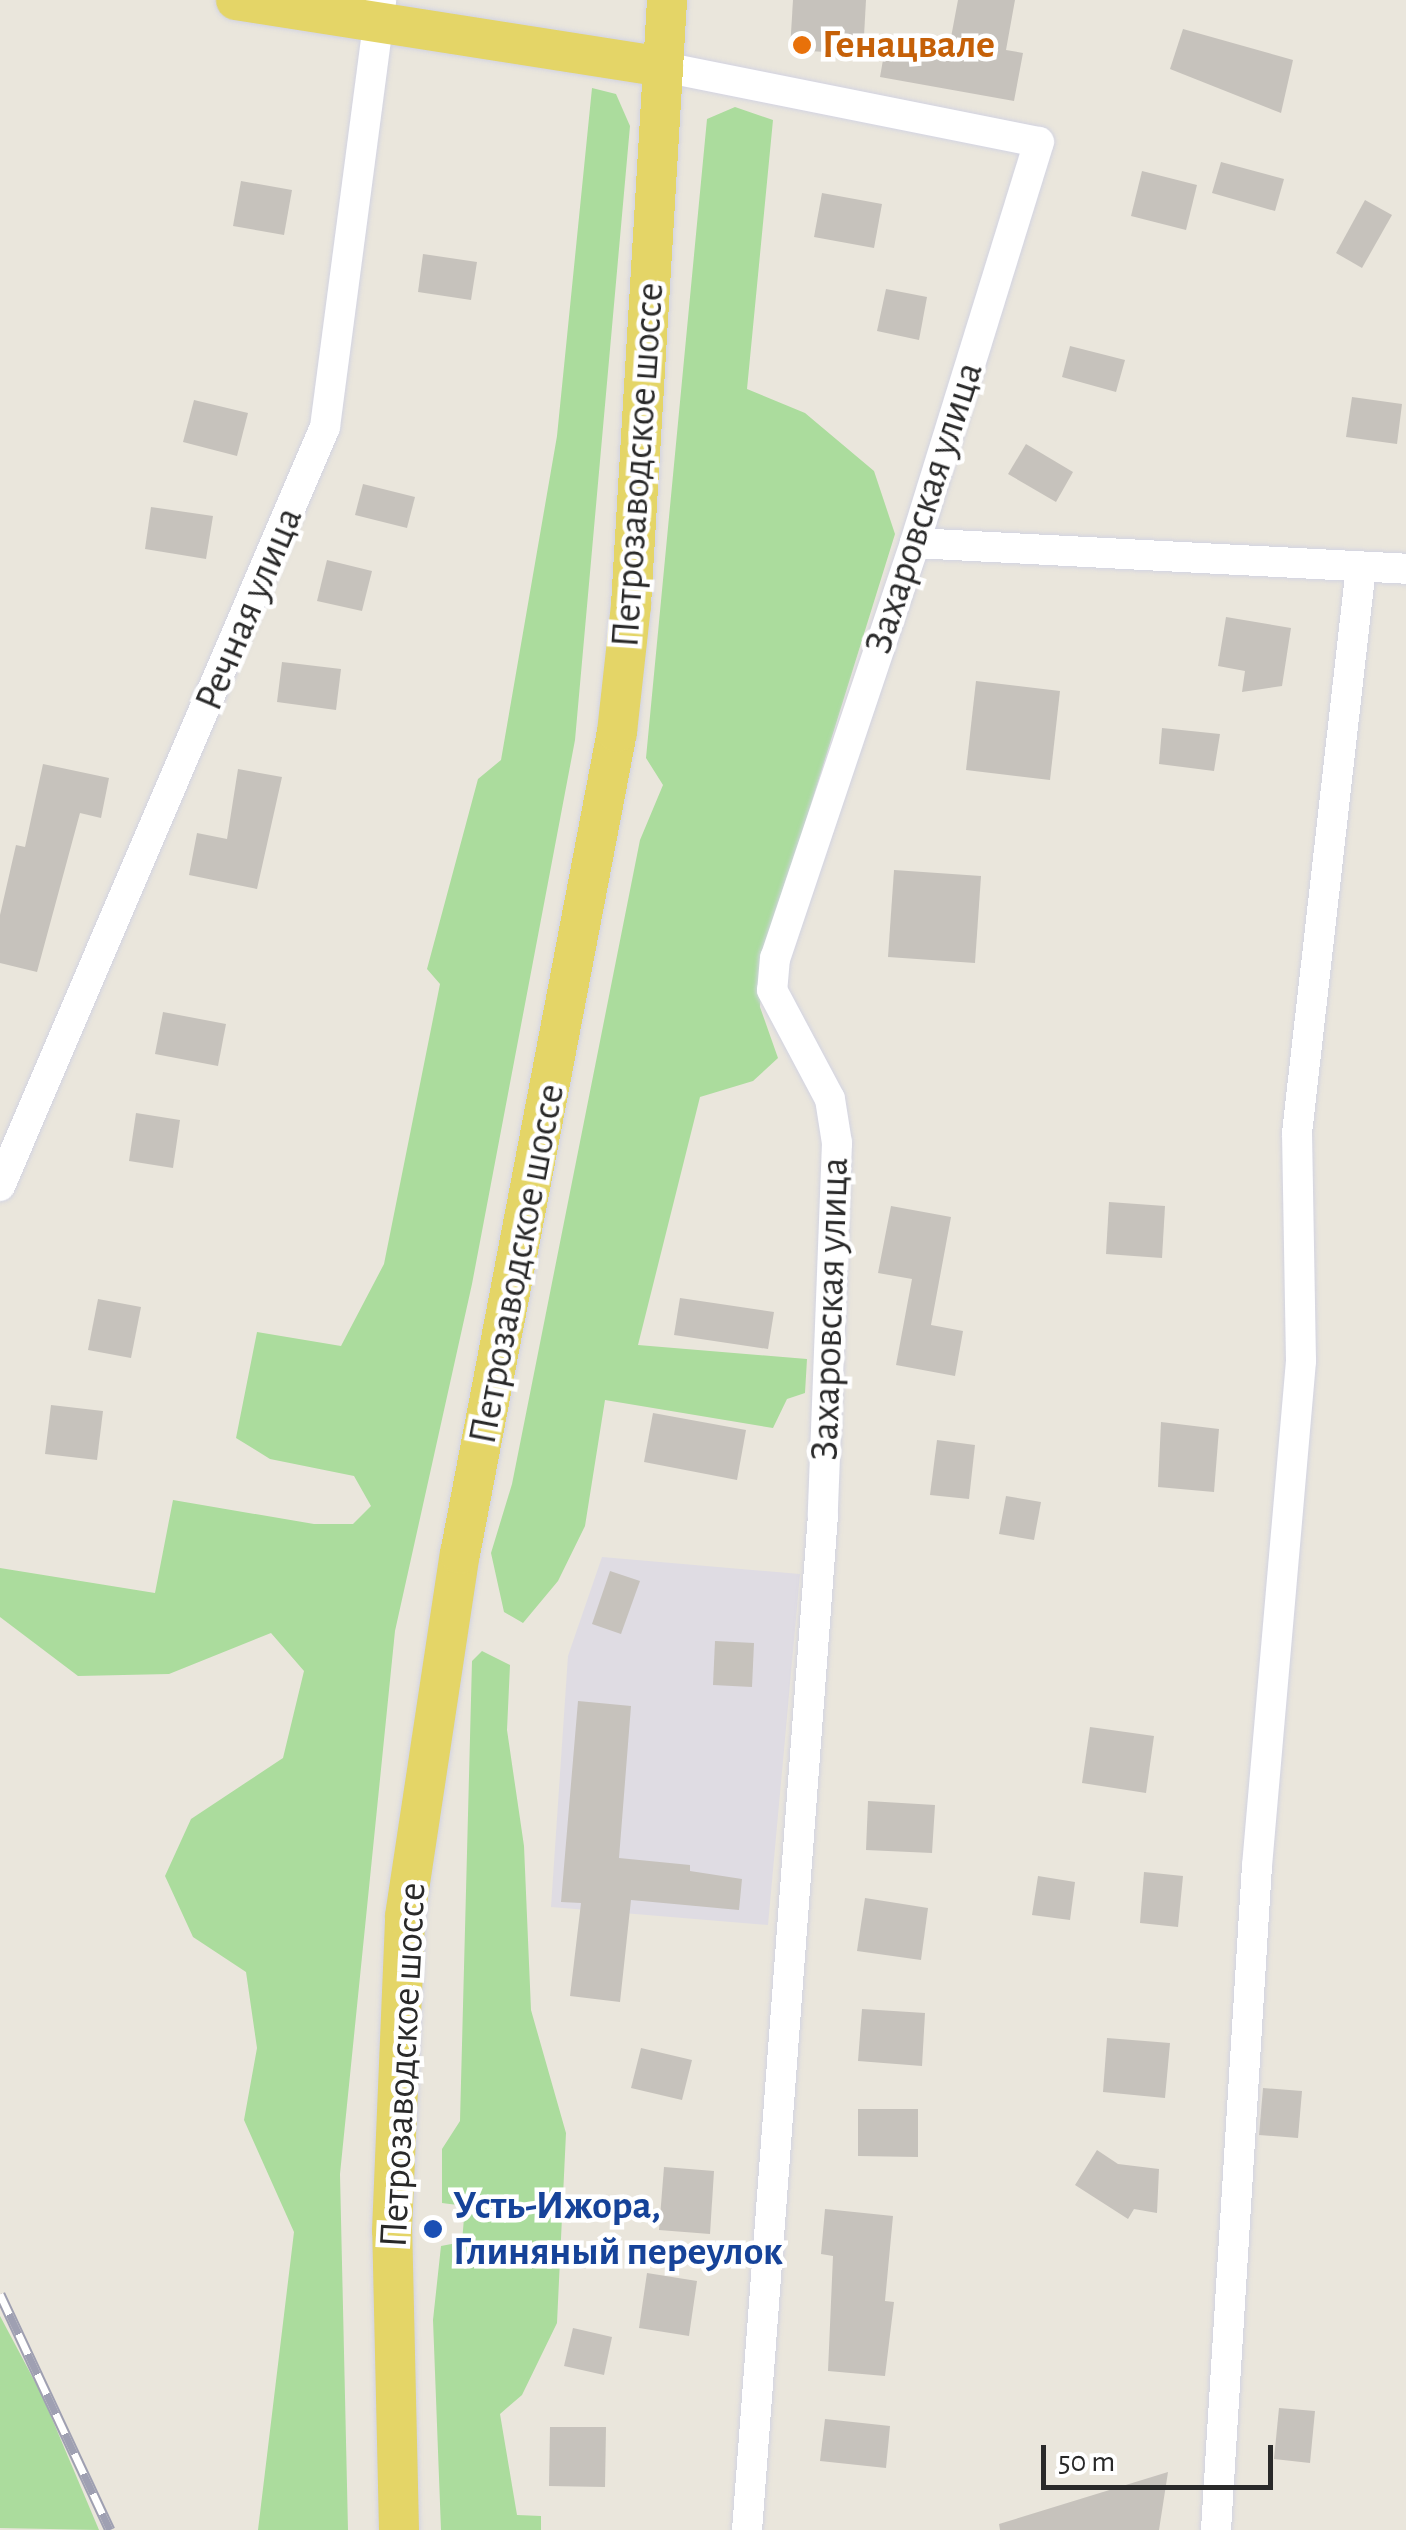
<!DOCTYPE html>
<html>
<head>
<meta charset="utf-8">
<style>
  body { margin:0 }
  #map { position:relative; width:1406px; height:2530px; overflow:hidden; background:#eae6dc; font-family:"Alegreya Sans",sans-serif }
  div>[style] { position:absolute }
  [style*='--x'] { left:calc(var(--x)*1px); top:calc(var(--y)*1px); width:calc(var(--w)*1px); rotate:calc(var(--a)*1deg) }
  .industrial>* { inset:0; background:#dfdce3 }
  .green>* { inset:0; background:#abdc9d }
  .building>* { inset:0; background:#c6c2bc }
  .roads { filter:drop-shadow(0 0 2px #d2d3e1) drop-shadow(0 0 2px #d2d3e1) }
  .minor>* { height:30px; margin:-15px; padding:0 15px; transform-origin:15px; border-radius:15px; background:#fff }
  .major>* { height:40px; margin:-20px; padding:0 20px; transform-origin:20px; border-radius:20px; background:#e4d567 }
  .rail>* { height:11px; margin-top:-5.5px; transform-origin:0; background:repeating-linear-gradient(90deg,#fff 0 22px,#9fa0b2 0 44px); box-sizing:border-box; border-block:2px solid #9fa0b2 }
  .dots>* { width:28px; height:28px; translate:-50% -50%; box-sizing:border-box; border:5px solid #fff; border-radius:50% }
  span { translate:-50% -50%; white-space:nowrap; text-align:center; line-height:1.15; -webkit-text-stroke:9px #fff; paint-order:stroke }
  .food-label { font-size:40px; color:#c56008; font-weight:700 }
  .left { translate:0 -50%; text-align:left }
  .street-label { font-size:40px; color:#292929 }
  .transit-label { font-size:40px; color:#164399; font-weight:700 }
  .scale { position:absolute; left:1041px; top:2445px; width:232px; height:45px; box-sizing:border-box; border:5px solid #292929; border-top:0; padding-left:12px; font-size:30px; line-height:35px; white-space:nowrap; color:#292929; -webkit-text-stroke:8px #fff; paint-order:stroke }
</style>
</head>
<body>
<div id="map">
  <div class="industrial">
    <div style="clip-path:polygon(602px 1557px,800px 1574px,768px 1925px,551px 1907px,568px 1656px)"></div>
  </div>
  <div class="green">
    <div style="clip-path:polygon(592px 88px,616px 94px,630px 126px,575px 740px,472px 1284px,395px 1631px,340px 2174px,348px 2530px,258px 2530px,294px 2232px,244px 2120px,257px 2048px,246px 1972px,193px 1937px,165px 1876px,191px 1819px,283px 1758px,304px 1671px,271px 1633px,169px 1674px,78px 1676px,0 1617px,0 1568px,155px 1593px,173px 1500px,314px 1524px,353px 1524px,371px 1506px,354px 1476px,270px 1459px,236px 1438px,257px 1332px,341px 1346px,384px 1264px,440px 984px,427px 969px,478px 779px,501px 760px,557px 436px)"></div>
    <div style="clip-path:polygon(735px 107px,773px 120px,747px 389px,805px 413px,874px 471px,895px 534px,762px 962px,760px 1007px,778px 1058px,753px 1081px,700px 1097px,638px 1345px,807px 1359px,805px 1393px,787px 1399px,773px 1428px,605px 1400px,585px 1526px,558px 1581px,523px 1623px,504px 1612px,491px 1553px,512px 1484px,640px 840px,663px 785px,646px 758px,707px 119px)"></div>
    <div style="clip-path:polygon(482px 1651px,510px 1665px,507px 1730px,524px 1846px,531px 2010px,566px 2133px,557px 2323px,522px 2395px,500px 2414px,517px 2515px,541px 2516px,541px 2530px,441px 2530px,433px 2320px,441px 2246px,462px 2242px,465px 2206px,442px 2203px,442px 2149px,460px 2121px,472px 1661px)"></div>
    <div style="clip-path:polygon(0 2316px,42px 2395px,99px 2530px,0 2528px)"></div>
  </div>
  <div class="building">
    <div style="clip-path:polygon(793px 0,866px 0,863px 54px,790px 50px)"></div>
    <div style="clip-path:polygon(958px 0,1015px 0,1006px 50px,1023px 53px,1014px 101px,880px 77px,887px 37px,949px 48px)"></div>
    <div style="clip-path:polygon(1183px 29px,1293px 60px,1281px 113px,1170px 69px)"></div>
    <div style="clip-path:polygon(1221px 162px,1284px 179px,1275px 211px,1212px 193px)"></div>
    <div style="clip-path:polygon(1142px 171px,1197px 185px,1186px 230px,1131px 216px)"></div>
    <div style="clip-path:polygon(241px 181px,292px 190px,284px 235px,233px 226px)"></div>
    <div style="clip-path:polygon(822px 193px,882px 204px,874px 248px,814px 237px)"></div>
    <div style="clip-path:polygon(1365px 200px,1392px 215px,1362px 268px,1336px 253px)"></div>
    <div style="clip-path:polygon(423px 254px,477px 262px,471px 300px,418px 292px)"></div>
    <div style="clip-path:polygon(886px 289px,927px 297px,919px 340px,877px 331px)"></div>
    <div style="clip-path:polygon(1070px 346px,1125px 360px,1116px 392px,1062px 377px)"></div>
    <div style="clip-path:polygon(1352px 397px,1402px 404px,1397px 444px,1346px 437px)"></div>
    <div style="clip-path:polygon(194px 400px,248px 413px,237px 456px,183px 442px)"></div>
    <div style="clip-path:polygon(1026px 444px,1073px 472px,1056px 502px,1008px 474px)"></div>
    <div style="clip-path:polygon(363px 484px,415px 497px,407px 528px,355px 515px)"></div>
    <div style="clip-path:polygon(151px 507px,213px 516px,206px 559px,145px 549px)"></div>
    <div style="clip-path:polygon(327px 560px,372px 571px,362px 611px,317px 601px)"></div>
    <div style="clip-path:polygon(1226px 617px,1291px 628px,1282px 686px,1242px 692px,1245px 671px,1218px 666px)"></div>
    <div style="clip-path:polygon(282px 662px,341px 669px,336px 710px,277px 702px)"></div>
    <div style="clip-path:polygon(976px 681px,1060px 691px,1050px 780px,966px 770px)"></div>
    <div style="clip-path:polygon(1162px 728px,1220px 734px,1214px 771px,1159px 764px)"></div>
    <div style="clip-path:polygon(43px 764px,109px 778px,101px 818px,80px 813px,37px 972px,0 963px,0 915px,16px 845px,25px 847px)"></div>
    <div style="clip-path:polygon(238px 769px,282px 777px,257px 889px,189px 875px,197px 833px,227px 839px)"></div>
    <div style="clip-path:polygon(894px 870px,981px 876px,975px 963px,888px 957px)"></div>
    <div style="clip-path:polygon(163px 1012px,226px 1024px,218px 1066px,155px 1054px)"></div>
    <div style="clip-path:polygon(136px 1113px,180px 1120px,173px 1168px,129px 1161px)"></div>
    <div style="clip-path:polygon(1109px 1202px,1165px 1206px,1162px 1258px,1106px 1254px)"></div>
    <div style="clip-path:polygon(891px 1206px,951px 1217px,931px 1325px,963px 1331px,955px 1376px,896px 1365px,912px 1279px,878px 1273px)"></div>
    <div style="clip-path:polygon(680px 1298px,774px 1312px,768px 1349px,674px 1335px)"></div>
    <div style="clip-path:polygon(98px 1299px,141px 1307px,131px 1358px,88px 1350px)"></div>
    <div style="clip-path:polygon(51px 1405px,103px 1411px,97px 1460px,45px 1454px)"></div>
    <div style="clip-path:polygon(653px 1413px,746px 1430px,737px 1480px,644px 1462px)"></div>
    <div style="clip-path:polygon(1161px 1422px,1219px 1429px,1214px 1492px,1158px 1487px)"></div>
    <div style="clip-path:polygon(937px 1440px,975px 1445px,969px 1499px,930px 1495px)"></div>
    <div style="clip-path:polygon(1006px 1496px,1041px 1502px,1034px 1540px,999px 1534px)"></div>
    <div style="clip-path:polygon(610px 1571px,640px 1581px,621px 1634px,592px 1624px)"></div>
    <div style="clip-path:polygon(715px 1641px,754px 1643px,752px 1687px,713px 1685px)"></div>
    <div style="clip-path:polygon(578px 1701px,631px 1706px,619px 1858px,690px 1865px,690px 1871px,742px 1879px,739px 1910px,631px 1900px,620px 2002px,570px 1996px,581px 1903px,561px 1902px)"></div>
    <div style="clip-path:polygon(1090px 1727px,1154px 1736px,1146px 1793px,1082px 1783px)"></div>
    <div style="clip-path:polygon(868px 1801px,935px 1805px,932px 1853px,866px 1850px)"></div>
    <div style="clip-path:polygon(1144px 1872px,1183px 1876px,1178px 1927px,1140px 1923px)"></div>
    <div style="clip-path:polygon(1038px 1876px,1075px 1882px,1070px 1920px,1032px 1915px)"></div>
    <div style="clip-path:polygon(865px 1898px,928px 1908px,921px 1960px,857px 1951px)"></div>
    <div style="clip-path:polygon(862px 2009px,925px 2013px,922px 2066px,858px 2061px)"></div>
    <div style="clip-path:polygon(1107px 2038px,1170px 2043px,1165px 2098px,1103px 2092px)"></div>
    <div style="clip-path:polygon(641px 2048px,692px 2060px,682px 2100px,631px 2088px)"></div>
    <div style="clip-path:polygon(1263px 2088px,1302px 2091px,1298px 2138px,1259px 2135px)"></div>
    <div style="clip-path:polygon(858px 2109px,918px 2109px,918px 2157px,858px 2156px)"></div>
    <div style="clip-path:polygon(1097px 2150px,1118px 2164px,1159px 2169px,1157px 2213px,1134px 2209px,1128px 2219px,1075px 2185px)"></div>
    <div style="clip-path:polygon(664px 2167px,714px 2171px,710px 2234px,659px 2230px)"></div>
    <div style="clip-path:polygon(825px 2209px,893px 2216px,885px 2301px,894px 2302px,885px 2376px,828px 2371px,833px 2256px,821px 2254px)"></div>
    <div style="clip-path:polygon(647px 2273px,697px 2281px,689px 2336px,639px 2328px)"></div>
    <div style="clip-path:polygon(573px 2328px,612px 2337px,604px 2375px,564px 2366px)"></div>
    <div style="clip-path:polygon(1279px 2408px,1315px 2411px,1310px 2463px,1274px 2459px)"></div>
    <div style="clip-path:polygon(825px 2419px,890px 2426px,886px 2468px,820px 2461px)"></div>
    <div style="clip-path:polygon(550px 2427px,606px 2427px,605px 2487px,549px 2486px)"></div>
    <div style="clip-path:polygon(1168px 2472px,1159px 2530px,1000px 2530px,999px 2524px)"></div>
  </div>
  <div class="roads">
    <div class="minor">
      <div style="--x:663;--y:67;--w:383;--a:11.3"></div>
      <div style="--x:1039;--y:142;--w:420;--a:107.2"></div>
      <div style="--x:915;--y:543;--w:438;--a:108.6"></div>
      <div style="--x:775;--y:958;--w:32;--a:95"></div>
      <div style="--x:772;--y:990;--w:123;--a:62"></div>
      <div style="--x:830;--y:1099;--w:45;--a:81"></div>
      <div style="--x:837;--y:1143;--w:372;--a:92.2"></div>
      <div style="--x:823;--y:1515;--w:1018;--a:94.28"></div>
      <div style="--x:915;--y:543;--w:492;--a:3"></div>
      <div style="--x:0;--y:1186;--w:826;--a:-66.82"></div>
      <div style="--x:325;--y:427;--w:431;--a:-82.5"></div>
      <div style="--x:1216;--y:2530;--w:665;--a:-86.47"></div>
      <div style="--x:1257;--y:1866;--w:507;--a:-85.02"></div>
      <div style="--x:1301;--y:1361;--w:228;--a:-91"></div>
      <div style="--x:1297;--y:1133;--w:570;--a:-83.55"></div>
    </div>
    <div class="major">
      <div style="--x:236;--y:0;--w:432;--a:8.9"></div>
      <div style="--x:399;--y:2530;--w:299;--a:-91.3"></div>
      <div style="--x:392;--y:2231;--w:315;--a:-87.6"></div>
      <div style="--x:405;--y:1916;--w:366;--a:-81.4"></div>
      <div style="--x:460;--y:1554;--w:837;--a:-79.19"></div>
      <div style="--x:617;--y:732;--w:128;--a:-83.7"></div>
      <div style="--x:631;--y:605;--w:606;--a:-86.59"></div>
    </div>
  </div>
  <div class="rail">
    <div style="--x:0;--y:2294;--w:260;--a:65"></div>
  </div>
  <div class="dots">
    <div style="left:802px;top:45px;background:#e8710a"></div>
    <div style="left:433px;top:2229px;background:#1a4fb4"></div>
  </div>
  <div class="food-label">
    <span class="left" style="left:822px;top:45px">Генацвале</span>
  </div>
  <div class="street-label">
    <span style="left:638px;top:465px;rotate:-86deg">Петрозаводское шоссе</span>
    <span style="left:924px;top:508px;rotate:-72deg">Захаровская улица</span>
    <span style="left:249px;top:609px;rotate:-67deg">Речная улица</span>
    <span style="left:517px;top:1264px;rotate:-79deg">Петрозаводское шоссе</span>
    <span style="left:830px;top:1309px;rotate:-88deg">Захаровская улица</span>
    <span style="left:403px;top:2065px;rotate:-87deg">Петрозаводское шоссе</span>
  </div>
  <div class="transit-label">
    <span class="left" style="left:453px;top:2229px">Усть-Ижора,<br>Глиняный переулок</span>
  </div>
  <div class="scale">50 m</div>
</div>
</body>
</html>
